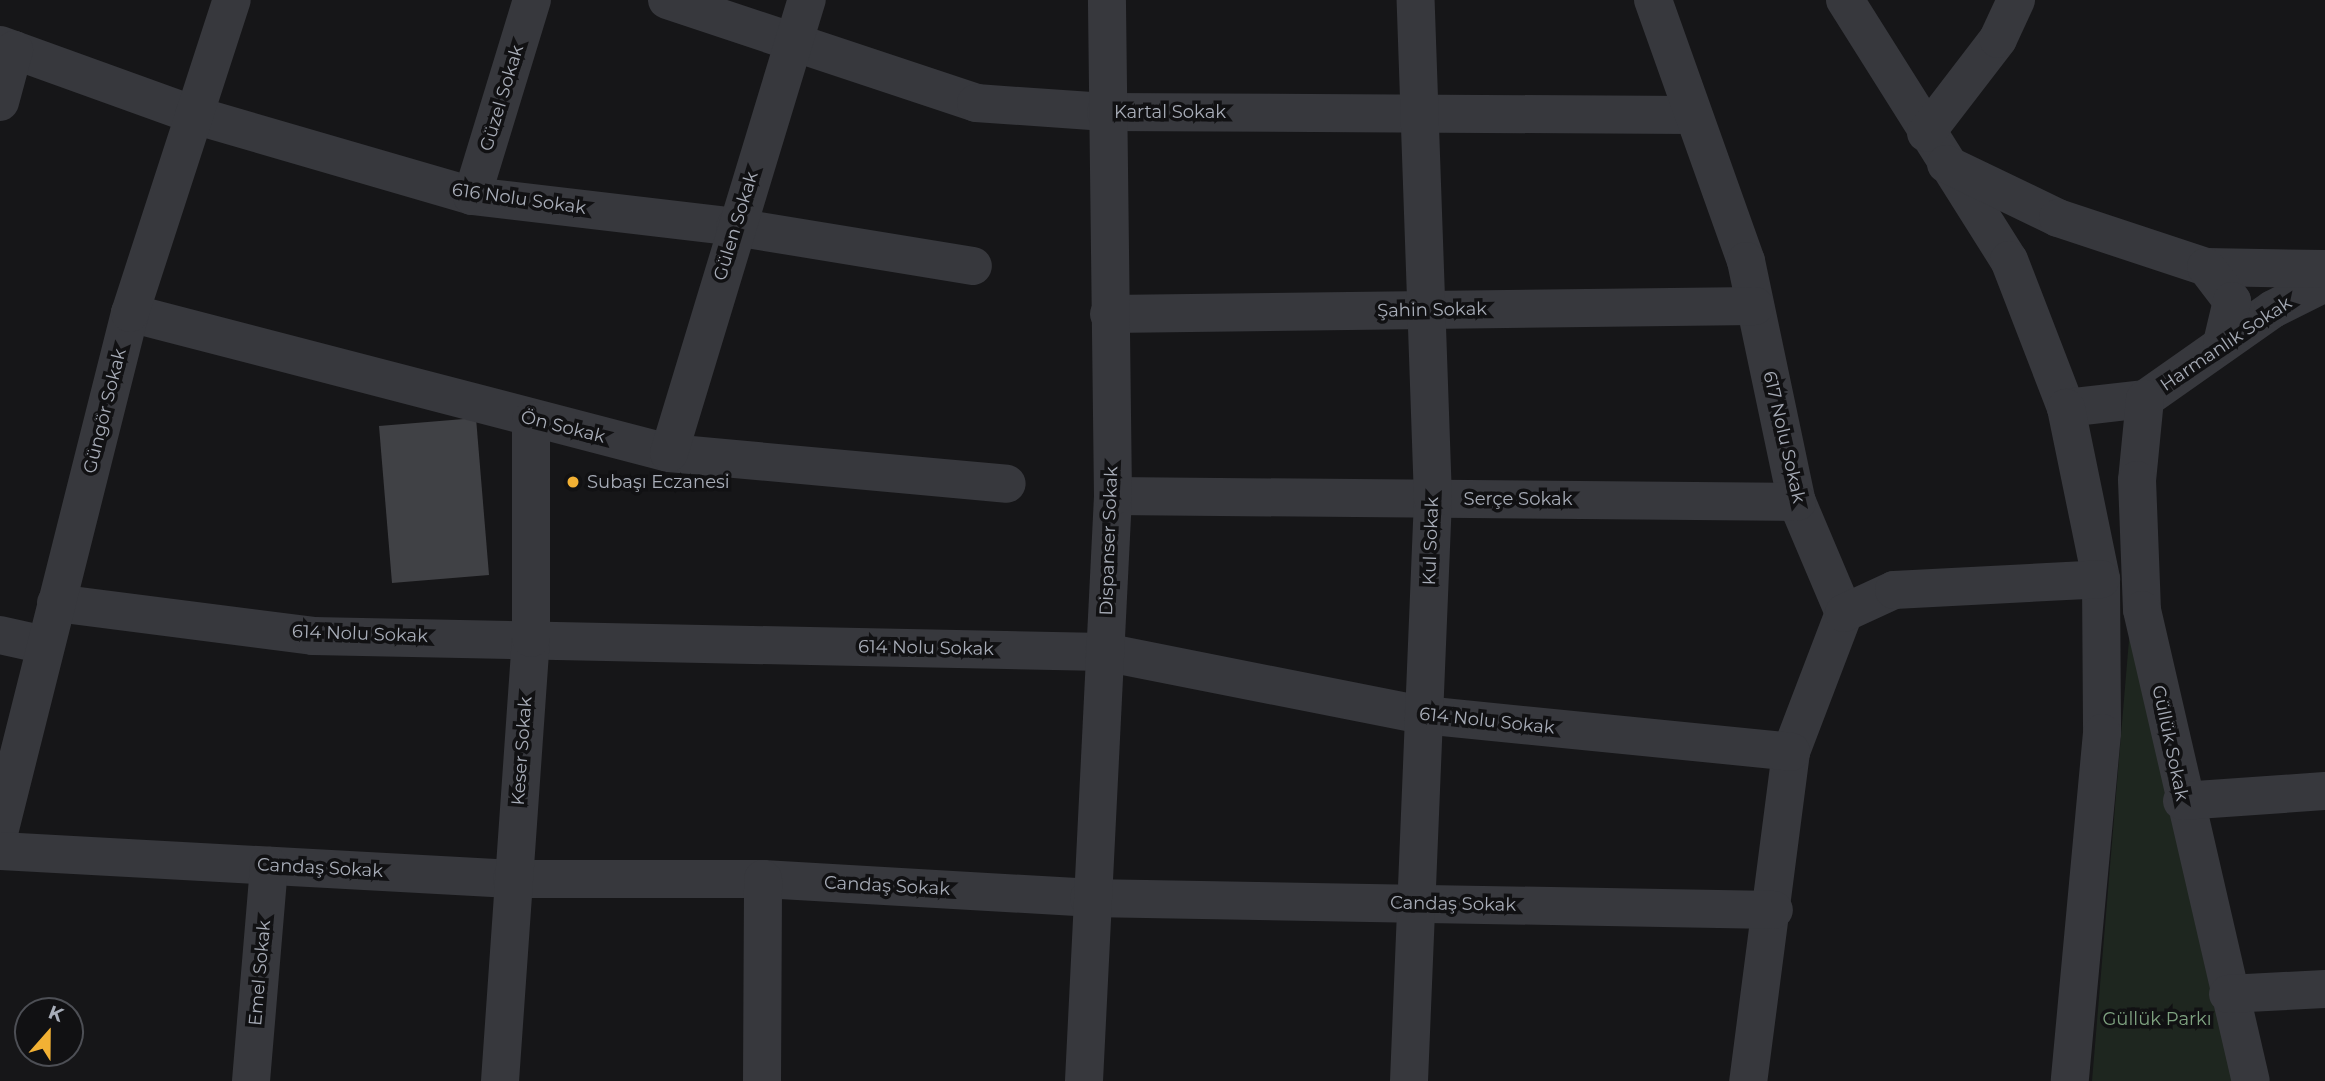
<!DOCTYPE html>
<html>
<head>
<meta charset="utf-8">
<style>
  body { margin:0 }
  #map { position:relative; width:2325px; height:1081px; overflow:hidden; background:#161618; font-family:Montserrat,sans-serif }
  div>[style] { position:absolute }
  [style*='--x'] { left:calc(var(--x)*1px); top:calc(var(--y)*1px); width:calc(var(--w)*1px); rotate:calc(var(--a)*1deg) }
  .green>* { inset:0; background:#1e261f }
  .building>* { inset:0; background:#404145 }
  .minor>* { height:38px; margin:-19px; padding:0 19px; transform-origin:19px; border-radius:19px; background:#37383d }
  .dots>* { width:19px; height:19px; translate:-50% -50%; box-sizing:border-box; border:4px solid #111113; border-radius:50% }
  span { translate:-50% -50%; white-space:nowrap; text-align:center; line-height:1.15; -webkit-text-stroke:7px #111113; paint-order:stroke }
  .street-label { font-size:18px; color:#a8adb8 }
  .poi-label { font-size:18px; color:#a8adb8 }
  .left { translate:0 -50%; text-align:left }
  .park-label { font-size:18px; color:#7fa381 }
  .north { position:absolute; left:14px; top:997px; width:70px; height:70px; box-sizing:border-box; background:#111113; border:2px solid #4d4f55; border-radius:50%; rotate:21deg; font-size:19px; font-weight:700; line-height:28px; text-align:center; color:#a8adb8 }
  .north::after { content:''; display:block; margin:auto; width:24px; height:32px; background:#f2b134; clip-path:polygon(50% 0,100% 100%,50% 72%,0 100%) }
</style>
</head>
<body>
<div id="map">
  <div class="green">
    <div style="clip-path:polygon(2130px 628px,2233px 1081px,2092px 1081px)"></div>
  </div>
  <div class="building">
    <div style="clip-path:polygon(476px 418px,489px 575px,392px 583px,379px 426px)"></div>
  </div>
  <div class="minor">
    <div style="--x:667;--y:0;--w:326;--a:18.4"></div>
    <div style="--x:976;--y:103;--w:130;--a:4"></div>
    <div style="--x:1106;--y:112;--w:585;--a:0.29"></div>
    <div style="--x:1653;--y:0;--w:277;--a:70.4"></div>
    <div style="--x:1746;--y:261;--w:246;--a:78.1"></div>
    <div style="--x:1797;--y:502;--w:121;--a:67.1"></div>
    <div style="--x:1844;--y:613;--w:149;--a:110.9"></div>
    <div style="--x:1791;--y:752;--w:332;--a:97.4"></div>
    <div style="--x:1845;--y:0;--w:307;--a:57.8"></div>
    <div style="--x:2009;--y:260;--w:159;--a:68.9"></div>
    <div style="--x:2066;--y:408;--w:80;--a:-6.5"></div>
    <div style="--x:2145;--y:399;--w:156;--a:-35.1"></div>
    <div style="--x:2273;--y:309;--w:58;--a:-26.6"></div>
    <div style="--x:0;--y:45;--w:206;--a:19.8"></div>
    <div style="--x:194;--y:115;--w:290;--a:16.2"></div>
    <div style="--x:472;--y:196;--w:265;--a:6.7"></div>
    <div style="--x:735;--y:227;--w:241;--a:9.3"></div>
    <div style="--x:0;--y:102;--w:54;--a:-74.9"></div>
    <div style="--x:1926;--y:133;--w:118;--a:-52.5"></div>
    <div style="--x:1998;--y:39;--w:43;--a:-65.2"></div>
    <div style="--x:1946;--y:164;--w:124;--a:25.7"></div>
    <div style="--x:2058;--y:218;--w:156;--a:18.3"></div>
    <div style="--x:2206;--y:267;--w:119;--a:1"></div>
    <div style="--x:472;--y:196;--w:205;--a:-73"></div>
    <div style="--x:2206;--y:267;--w:43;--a:52.6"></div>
    <div style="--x:2232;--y:301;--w:43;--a:103.4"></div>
    <div style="--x:130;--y:313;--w:557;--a:14.56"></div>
    <div style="--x:669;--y:453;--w:339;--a:5.2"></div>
    <div style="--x:1109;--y:314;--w:646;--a:-0.71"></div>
    <div style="--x:2145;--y:399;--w:81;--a:95.6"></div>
    <div style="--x:2137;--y:480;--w:130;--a:87.8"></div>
    <div style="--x:2142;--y:610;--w:483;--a:77"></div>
    <div style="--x:2066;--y:408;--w:175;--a:78.4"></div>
    <div style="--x:2101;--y:579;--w:154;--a:89.6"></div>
    <div style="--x:2102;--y:733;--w:349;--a:95.3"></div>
    <div style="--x:669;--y:453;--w:474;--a:-73.1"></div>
    <div style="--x:1113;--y:496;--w:684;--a:0.5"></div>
    <div style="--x:56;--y:603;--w:259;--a:7.3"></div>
    <div style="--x:313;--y:636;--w:791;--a:1.16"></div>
    <div style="--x:1104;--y:652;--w:325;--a:11.2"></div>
    <div style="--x:1423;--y:715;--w:370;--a:5.7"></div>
    <div style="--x:1844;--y:613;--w:55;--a:-24.7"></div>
    <div style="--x:1894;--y:590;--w:207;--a:-3"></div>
    <div style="--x:0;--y:635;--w:46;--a:12.5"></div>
    <div style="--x:2182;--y:801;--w:143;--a:-4"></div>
    <div style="--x:0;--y:829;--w:532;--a:-75.86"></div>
    <div style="--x:130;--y:313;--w:329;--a:-72"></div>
    <div style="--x:0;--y:851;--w:513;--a:3.13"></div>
    <div style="--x:512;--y:879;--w:251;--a:0"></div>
    <div style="--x:763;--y:879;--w:327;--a:3.3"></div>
    <div style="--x:1089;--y:898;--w:685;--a:1"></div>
    <div style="--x:2228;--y:994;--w:97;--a:-3"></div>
    <div style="--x:251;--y:1081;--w:216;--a:-85.2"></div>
    <div style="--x:500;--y:1081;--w:444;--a:-86"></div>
    <div style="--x:531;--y:638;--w:218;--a:-90"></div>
    <div style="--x:762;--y:1081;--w:202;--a:-89.7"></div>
    <div style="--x:1084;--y:1081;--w:586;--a:-87.16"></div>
    <div style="--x:1113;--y:496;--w:496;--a:-90.7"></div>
    <div style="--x:1409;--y:1081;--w:582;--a:-87.64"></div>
    <div style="--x:1433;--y:499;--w:499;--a:-92"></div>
  </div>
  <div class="dots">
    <div style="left:573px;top:482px;background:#f2b134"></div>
  </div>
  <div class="street-label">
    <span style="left:502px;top:98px;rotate:-73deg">Güzel Sokak</span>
    <span style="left:1170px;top:112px">Kartal Sokak</span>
    <span style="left:519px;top:199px;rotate:8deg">616 Nolu Sokak</span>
    <span style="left:736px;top:226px;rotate:-73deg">Gülen Sokak</span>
    <span style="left:1432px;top:310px;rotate:-1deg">Şahin Sokak</span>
    <span style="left:2226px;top:344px;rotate:-34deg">Harmanlık Sokak</span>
    <span style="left:105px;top:411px;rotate:-76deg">Güngör Sokak</span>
    <span style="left:563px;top:427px;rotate:14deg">Ön Sokak</span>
    <span style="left:1784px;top:437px;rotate:77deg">617 Nolu Sokak</span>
    <span style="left:1518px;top:499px">Serçe Sokak</span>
    <span style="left:1109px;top:541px;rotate:-88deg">Dispanser Sokak</span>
    <span style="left:1431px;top:541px;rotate:-88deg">Kul Sokak</span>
    <span style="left:360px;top:634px;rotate:2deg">614 Nolu Sokak</span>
    <span style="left:926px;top:648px;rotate:1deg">614 Nolu Sokak</span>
    <span style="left:1487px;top:721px;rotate:6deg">614 Nolu Sokak</span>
    <span style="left:2170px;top:743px;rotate:78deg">Güllük Sokak</span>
    <span style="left:522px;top:751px;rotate:-86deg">Keser Sokak</span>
    <span style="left:320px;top:868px;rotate:3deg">Candaş Sokak</span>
    <span style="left:887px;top:886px;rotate:3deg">Candaş Sokak</span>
    <span style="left:1453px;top:904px;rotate:1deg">Candaş Sokak</span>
    <span style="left:260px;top:973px;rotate:-85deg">Emel Sokak</span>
  </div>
  <div class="poi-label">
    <span class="left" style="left:587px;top:482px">Subaşı Eczanesi</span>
  </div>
  <div class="park-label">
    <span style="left:2157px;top:1019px">Güllük Parkı</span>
  </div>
  <div class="north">K</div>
</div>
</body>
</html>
